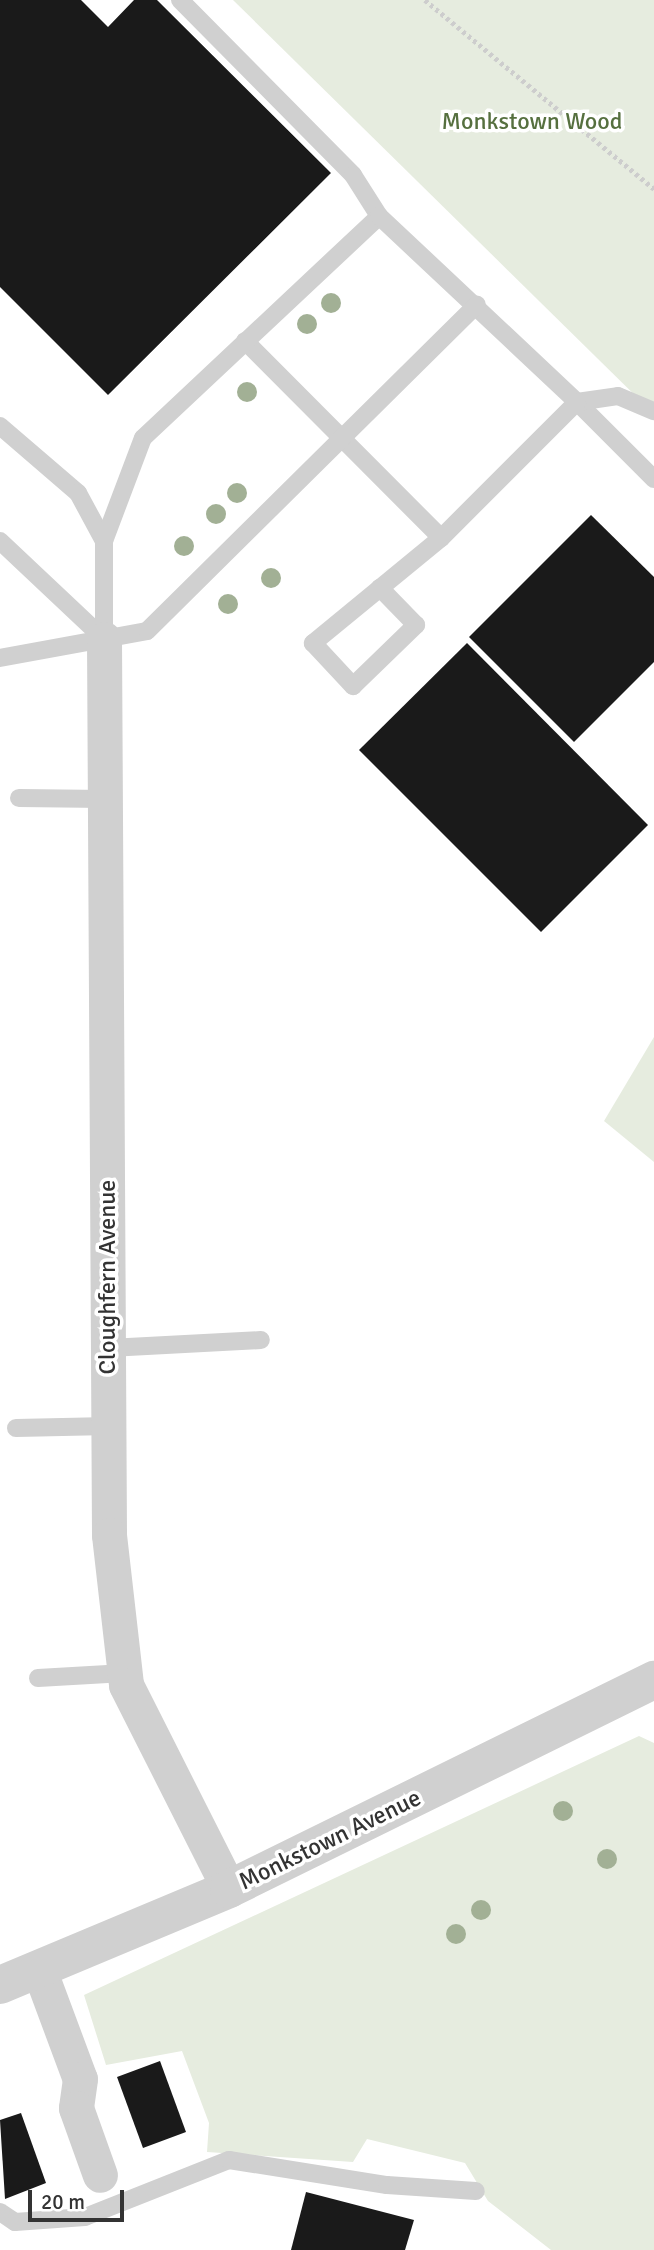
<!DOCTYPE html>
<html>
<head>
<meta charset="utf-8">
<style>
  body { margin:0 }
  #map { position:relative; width:654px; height:2250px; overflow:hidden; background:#fff; font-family:Signika,sans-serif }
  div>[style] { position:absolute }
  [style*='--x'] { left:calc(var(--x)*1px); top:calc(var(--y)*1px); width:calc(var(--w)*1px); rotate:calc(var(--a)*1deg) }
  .green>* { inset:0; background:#e6ecdf }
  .building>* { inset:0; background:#1a1a1a }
  .path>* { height:4.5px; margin-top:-2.25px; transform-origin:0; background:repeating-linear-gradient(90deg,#cdcdcd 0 3.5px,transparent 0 7px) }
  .service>* { height:18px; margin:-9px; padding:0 9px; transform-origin:9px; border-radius:9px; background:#d0d0d0 }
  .minor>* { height:35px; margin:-17.5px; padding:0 17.5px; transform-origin:17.5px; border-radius:17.5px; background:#d0d0d0 }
  .tertiary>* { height:38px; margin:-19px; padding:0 19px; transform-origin:19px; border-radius:19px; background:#d0d0d0 }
  .trees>* { width:20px; height:20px; margin:-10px; border-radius:50%; background:#a2b095 }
  span { translate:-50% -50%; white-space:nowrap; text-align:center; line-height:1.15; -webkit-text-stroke:7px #fff; paint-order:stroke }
  .park-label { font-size:24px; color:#56703f }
  .street-label { font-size:24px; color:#333 }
  .scale { position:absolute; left:28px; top:2190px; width:96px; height:32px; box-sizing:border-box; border:4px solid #333; border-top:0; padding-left:9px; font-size:21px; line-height:24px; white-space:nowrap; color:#333; -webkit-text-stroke:5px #fff; paint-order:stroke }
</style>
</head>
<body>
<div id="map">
  <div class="green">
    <div style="clip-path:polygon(233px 0,654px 0,654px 414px)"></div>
    <div style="clip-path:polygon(654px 1037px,654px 1162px,604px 1121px)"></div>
    <div style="clip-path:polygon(639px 1736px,654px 1743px,654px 2250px,551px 2250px,488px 2201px,465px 2163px,367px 2139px,353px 2162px,207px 2152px,209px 2123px,182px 2051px,106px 2065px,84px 1995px)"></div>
  </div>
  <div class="building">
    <div style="clip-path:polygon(0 0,81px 0,108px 27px,134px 0,157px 0,331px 173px,108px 395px,0 287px)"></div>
    <div style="clip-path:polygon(591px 515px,654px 577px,654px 662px,574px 742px,469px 637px)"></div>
    <div style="clip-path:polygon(467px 643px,648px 825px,541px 932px,359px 750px)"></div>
    <div style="clip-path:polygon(160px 2061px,186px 2132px,143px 2148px,117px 2077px)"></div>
    <div style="clip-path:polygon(21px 2113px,46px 2183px,5px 2199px,0 2120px)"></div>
    <div style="clip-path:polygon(306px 2192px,414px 2220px,405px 2250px,291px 2250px)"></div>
  </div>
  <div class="path">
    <div style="--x:425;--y:0;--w:297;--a:39.5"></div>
  </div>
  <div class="service">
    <div style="--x:180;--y:0;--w:246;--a:45.3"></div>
    <div style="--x:353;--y:175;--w:49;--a:57.6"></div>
    <div style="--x:245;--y:341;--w:278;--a:45.1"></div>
    <div style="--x:577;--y:402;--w:109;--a:45"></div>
    <div style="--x:577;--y:402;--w:41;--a:-8.3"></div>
    <div style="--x:618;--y:396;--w:39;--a:23"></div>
    <div style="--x:0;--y:426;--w:103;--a:40.7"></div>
    <div style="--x:78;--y:493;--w:55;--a:61.6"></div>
    <div style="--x:0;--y:541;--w:143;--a:43.3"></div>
    <div style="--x:104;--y:639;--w:98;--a:-90"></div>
    <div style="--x:104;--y:541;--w:110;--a:-69.3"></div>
    <div style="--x:143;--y:438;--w:324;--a:-43.2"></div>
    <div style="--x:379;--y:216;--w:272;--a:43.2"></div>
    <div style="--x:577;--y:402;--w:192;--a:135"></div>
    <div style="--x:441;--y:538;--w:166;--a:140.6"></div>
    <div style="--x:313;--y:643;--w:59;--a:47.1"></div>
    <div style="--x:353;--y:686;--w:88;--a:-44.1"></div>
    <div style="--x:416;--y:625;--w:52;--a:-134.2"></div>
    <div style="--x:0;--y:658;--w:149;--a:-10.4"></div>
    <div style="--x:147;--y:631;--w:464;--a:-44.7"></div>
    <div style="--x:19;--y:798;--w:86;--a:0.7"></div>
    <div style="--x:109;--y:1348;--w:152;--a:-3"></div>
    <div style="--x:16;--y:1428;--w:93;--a:-1.2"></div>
    <div style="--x:38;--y:1678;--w:87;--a:-3.3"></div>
    <div style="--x:0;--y:2212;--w:18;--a:34"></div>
    <div style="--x:15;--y:2222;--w:70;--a:-4.1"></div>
    <div style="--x:85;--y:2217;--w:155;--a:-21.6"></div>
    <div style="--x:229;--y:2160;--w:160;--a:9"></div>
    <div style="--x:387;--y:2185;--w:89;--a:3.9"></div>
  </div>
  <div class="minor">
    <div style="--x:104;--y:639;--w:896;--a:89.68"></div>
    <div style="--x:109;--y:1535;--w:151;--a:83.5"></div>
    <div style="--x:126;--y:1685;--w:229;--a:63.2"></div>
    <div style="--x:39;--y:1969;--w:117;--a:69.6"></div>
    <div style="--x:80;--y:2079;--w:29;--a:98"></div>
    <div style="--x:76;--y:2108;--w:71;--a:70.3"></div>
  </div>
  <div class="tertiary">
    <div style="--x:0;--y:1985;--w:248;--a:-22.7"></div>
    <div style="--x:229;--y:1889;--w:474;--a:-26.2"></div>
  </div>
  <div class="trees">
    <div style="left:331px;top:303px"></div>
    <div style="left:307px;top:324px"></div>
    <div style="left:247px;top:392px"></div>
    <div style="left:237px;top:493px"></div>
    <div style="left:216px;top:514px"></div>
    <div style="left:184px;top:546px"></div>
    <div style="left:271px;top:578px"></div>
    <div style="left:228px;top:604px"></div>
    <div style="left:563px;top:1811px"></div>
    <div style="left:607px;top:1859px"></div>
    <div style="left:481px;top:1910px"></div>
    <div style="left:456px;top:1934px"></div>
  </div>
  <div class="park-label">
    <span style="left:532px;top:122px">Monkstown Wood</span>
  </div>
  <div class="street-label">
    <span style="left:108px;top:1277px;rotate:-90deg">Cloughfern Avenue</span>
    <span style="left:330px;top:1840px;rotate:-26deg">Monkstown Avenue</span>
  </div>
  <div class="scale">20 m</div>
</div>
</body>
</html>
